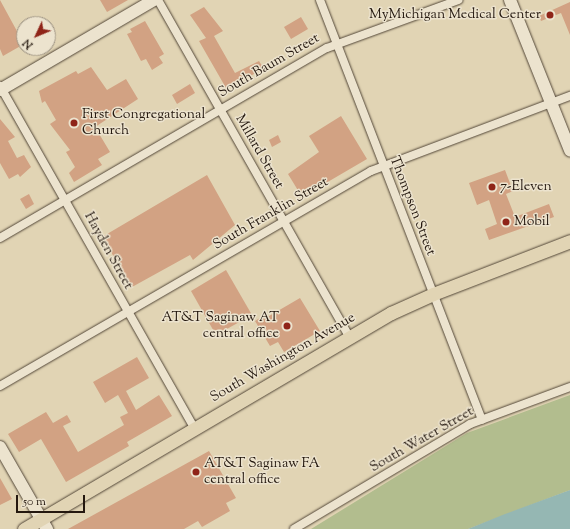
<!DOCTYPE html>
<html>
<head>
<meta charset="utf-8">
<style>
  body { margin:0 }
  #map { position:relative; width:570px; height:529px; overflow:hidden; background:#e1d4b4; font-family:"Sorts Mill Goudy",serif }
  div>[style] { position:absolute }
  [style*='--x'] { left:calc(var(--x)*1px); top:calc(var(--y)*1px); width:calc(var(--w)*1px); rotate:calc(var(--a)*1deg) }
  .green>* { inset:0; background:#b2bd8e }
  .water>* { inset:0; background:#95b7b3 }
  .building>* { inset:0; background:#d2a283 }
  .roads { filter:drop-shadow(0 0 1px #534738) drop-shadow(0 0 1px #534738) }
  .street>* { height:8px; margin:-4px; padding:0 4px; transform-origin:4px; border-radius:4px; background:#ece3ce }
  .secondary>* { height:12px; margin:-6px; padding:0 6px; transform-origin:6px; border-radius:6px; background:#ece3ce }
  .primary>* { height:13px; margin:-6.5px; padding:0 6.5px; transform-origin:6.5px; border-radius:6.5px; background:#e1d4b4 }
  .dots>* { width:11px; height:11px; translate:-50% -50%; box-sizing:border-box; border:2px solid #ece3ce; border-radius:50% }
  span { translate:-50% -50%; white-space:nowrap; text-align:center; line-height:1.15; -webkit-text-stroke:3px #ece3ce; paint-order:stroke }
  .poi-label { font-size:14px; color:#24180f }
  .right { translate:-100% -50%; text-align:right }
  .left { translate:0 -50%; text-align:left }
  .street-label { font-size:14px; color:#24180f }
  .north { position:absolute; left:16px; top:16px; width:40px; height:40px; box-sizing:border-box; background:#ece3ce; border:1px solid #9c9282; border-radius:50%; rotate:226deg; font-size:11px; font-weight:700; line-height:16px; text-align:center; color:#24180f }
  .north::after { content:''; display:block; margin:auto; width:14px; height:18px; background:#8f2418; clip-path:polygon(50% 0,100% 100%,50% 72%,0 100%) }
  .scale { position:absolute; left:16px; top:495px; width:69px; height:18px; box-sizing:border-box; border:2px solid #24180f; border-top:0; padding-left:5px; font-size:12px; line-height:14px; white-space:nowrap; color:#24180f; -webkit-text-stroke:3px #ece3ce; paint-order:stroke }
</style>
</head>
<body>
<div id="map">
  <div class="green">
    <div style="clip-path:polygon(570px 395px,570px 490px,468px 529px,311px 529px,467px 433px)"></div>
  </div>
  <div class="water">
    <div style="clip-path:polygon(570px 490px,570px 529px,468px 529px,505px 514px)"></div>
  </div>
  <div class="building">
    <div style="clip-path:polygon(0 0,18px 33px,24px 30px,24px 44px,3px 56px,0 49px)"></div>
    <div style="clip-path:polygon(100px 0,128px 0,107px 12px)"></div>
    <div style="clip-path:polygon(570px 2px,570px 35px,561px 13px,541px 21px,539px 16px)"></div>
    <div style="clip-path:polygon(204px 7px,223px 31px,214px 36px,235px 73px,259px 61px,264px 69px,226px 88px,199px 41px,206px 38px,190px 15px)"></div>
    <div style="clip-path:polygon(301px 17px,308px 29px,291px 39px,284px 27px)"></div>
    <div style="clip-path:polygon(145px 21px,164px 54px,159px 57px,163px 63px,152px 70px,146px 59px,141px 61px,127px 34px,132px 32px,130px 29px)"></div>
    <div style="clip-path:polygon(91px 67px,107px 90px,126px 79px,138px 99px,95px 127px,110px 152px,98px 159px,102px 165px,74px 182px,69px 173px,75px 167px,66px 152px,70px 150px,50px 124px,56px 120px,45px 101px,42px 103px,39px 91px,76px 71px,78px 74px)"></div>
    <div style="clip-path:polygon(190px 84px,195px 93px,177px 104px,172px 95px)"></div>
    <div style="clip-path:polygon(341px 116px,367px 159px,302px 197px,288px 174px,319px 152px,309px 136px)"></div>
    <div style="clip-path:polygon(0 119px,15px 137px,8px 141px,17px 158px,24px 155px,31px 167px,20px 177px,18px 174px,9px 179px,0 163px)"></div>
    <div style="clip-path:polygon(278px 135px,281px 142px,272px 147px,269px 140px)"></div>
    <div style="clip-path:polygon(505px 170px,513px 191px,506px 194px,515px 217px,549px 204px,554px 217px,489px 240px,485px 229px,497px 224px,489px 200px,477px 205px,469px 183px)"></div>
    <div style="clip-path:polygon(207px 175px,235px 225px,193px 260px,190px 255px,132px 287px,102px 237px)"></div>
    <div style="clip-path:polygon(29px 194px,34px 204px,26px 209px,20px 199px)"></div>
    <div style="clip-path:polygon(226px 270px,252px 315px,216px 335px,191px 291px)"></div>
    <div style="clip-path:polygon(300px 298px,320px 331px,284px 352px,278px 342px,270px 346px,255px 321px,263px 316px,264px 319px)"></div>
    <div style="clip-path:polygon(137px 357px,149px 378px,126px 391px,136px 410px,159px 395px,172px 416px,127px 442px,129px 446px,66px 482px,41px 439px,19px 452px,8px 434px,46px 412px,53px 423px,67px 415px,71px 422px,63px 426px,78px 452px,124px 425px,120px 417px,128px 413px,118px 395px,105px 403px,93px 382px)"></div>
    <div style="clip-path:polygon(209px 451px,236px 498px,226px 503px,230px 511px,202px 527px,198px 521px,184px 529px,68px 529px)"></div>
    <div style="clip-path:polygon(0 478px,12px 499px,0 505px)"></div>
  </div>
  <div class="roads">
    <div class="street">
      <div style="--x:158;--y:0;--w:389;--a:60.4"></div>
      <div style="--x:320;--y:0;--w:450;--a:68.9"></div>
      <div style="--x:0;--y:86;--w:393;--a:60.4"></div>
      <div style="--x:0;--y:238;--w:378;--a:-30.2"></div>
      <div style="--x:327;--y:48;--w:140;--a:-20.1"></div>
      <div style="--x:0;--y:386;--w:429;--a:-30.1"></div>
      <div style="--x:371;--y:171;--w:213;--a:-20.7"></div>
      <div style="--x:294;--y:529;--w:205;--a:-30.8"></div>
      <div style="--x:470;--y:424;--w:107;--a:-20.3"></div>
    </div>
    <div class="secondary">
      <div style="--x:510;--y:0;--w:162;--a:68.2"></div>
      <div style="--x:0;--y:90;--w:178;--a:-30.3"></div>
      <div style="--x:0;--y:447;--w:95;--a:60.2"></div>
    </div>
    <div class="primary">
      <div style="--x:24;--y:529;--w:426;--a:-30.5"></div>
      <div style="--x:391;--y:313;--w:46;--a:-24.3"></div>
      <div style="--x:433;--y:294;--w:147;--a:-21.1"></div>
    </div>
  </div>
  <div class="dots">
    <div style="left:550px;top:15px;background:#8f2418"></div>
    <div style="left:74px;top:123px;background:#8f2418"></div>
    <div style="left:492px;top:187px;background:#8f2418"></div>
    <div style="left:506px;top:222px;background:#8f2418"></div>
    <div style="left:287px;top:326px;background:#8f2418"></div>
    <div style="left:196px;top:472px;background:#8f2418"></div>
  </div>
  <div class="poi-label">
    <span class="right" style="left:541px;top:15px">MyMichigan Medical Center</span>
    <span class="left" style="left:82px;top:123px">First Congregational<br>Church</span>
    <span class="left" style="left:500px;top:187px">7-Eleven</span>
    <span class="left" style="left:514px;top:222px">Mobil</span>
    <span class="right" style="left:279px;top:326px">AT&amp;T Saginaw AT<br>central office</span>
    <span class="left" style="left:204px;top:472px">AT&amp;T Saginaw FA<br>central office</span>
  </div>
  <div class="street-label">
    <span style="left:269px;top:66px;rotate:-30deg">South Baum Street</span>
    <span style="left:259px;top:152px;rotate:60deg">Millard Street</span>
    <span style="left:412px;top:206px;rotate:69deg">Thompson Street</span>
    <span style="left:271px;top:214px;rotate:-30deg">South Franklin Street</span>
    <span style="left:108px;top:251px;rotate:61deg">Hayden Street</span>
    <span style="left:283px;top:358px;rotate:-30deg">South Washington Avenue</span>
    <span style="left:422px;top:440px;rotate:-30deg">South Water Street</span>
  </div>
  <div class="north">N</div>
  <div class="scale">50 m</div>
</div>
</body>
</html>
